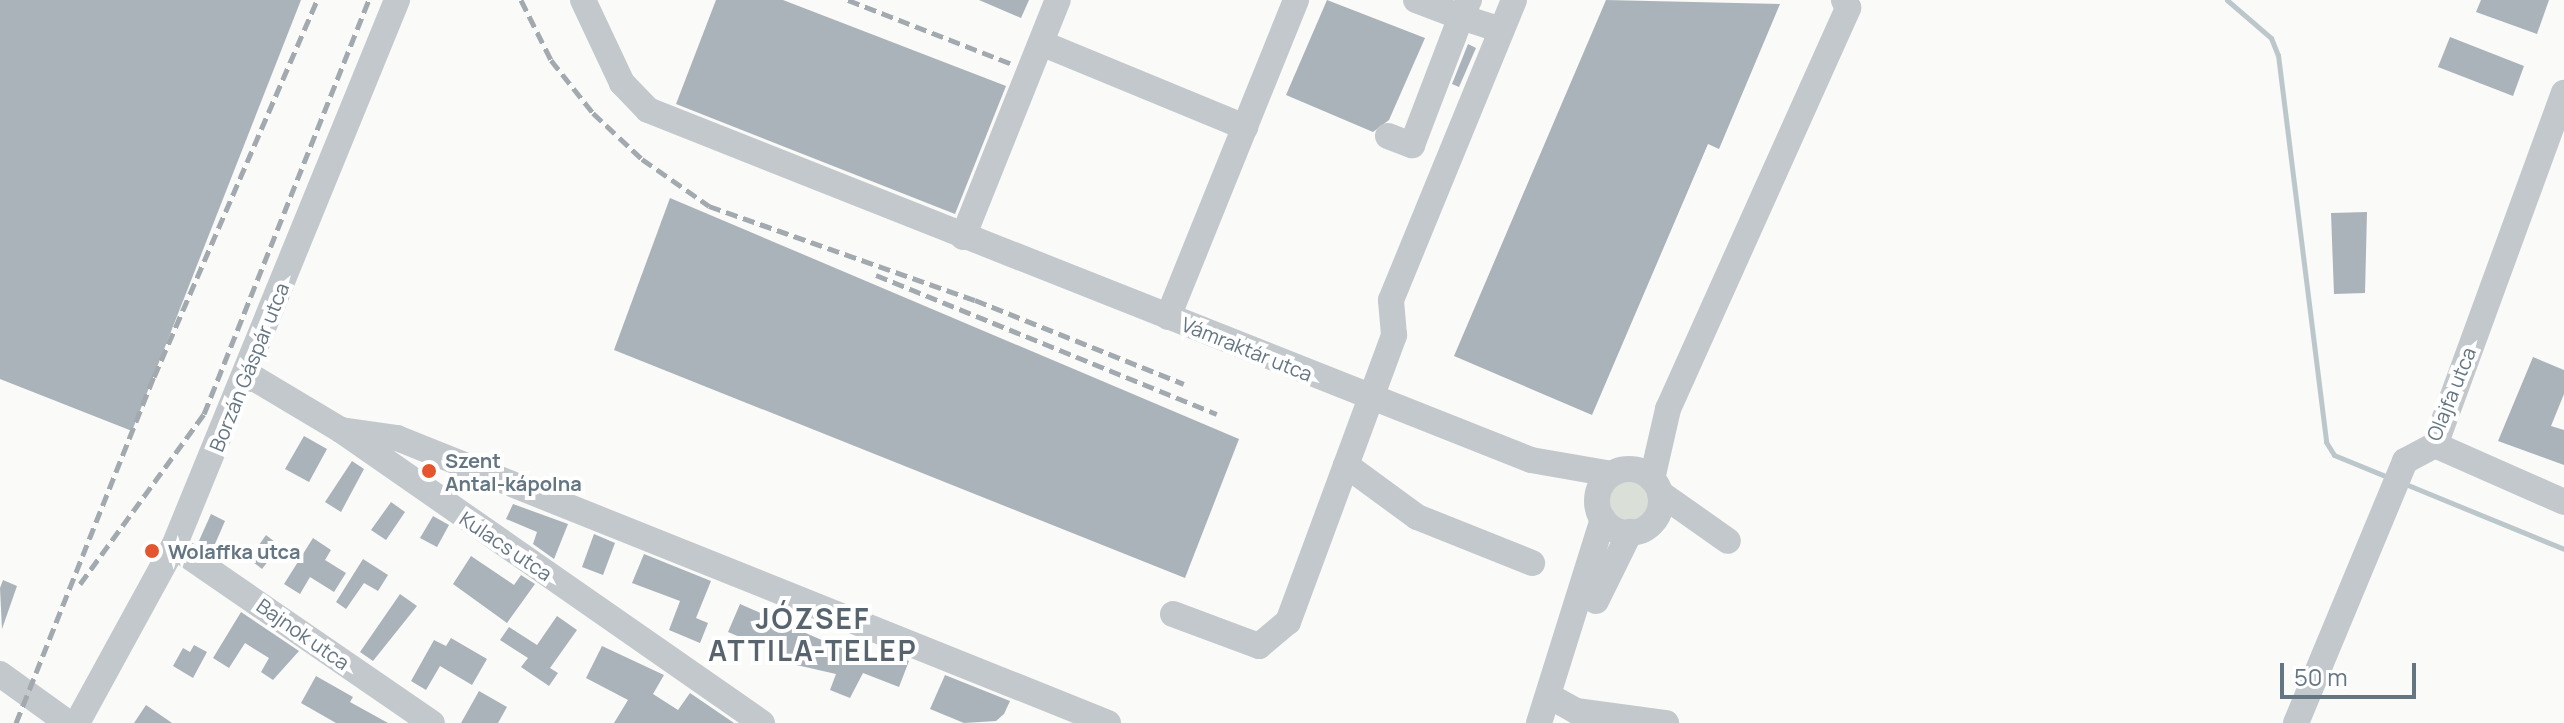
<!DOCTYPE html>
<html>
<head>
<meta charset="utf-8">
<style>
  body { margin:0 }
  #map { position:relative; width:2564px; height:723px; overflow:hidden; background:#fafaf8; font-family:Manrope,sans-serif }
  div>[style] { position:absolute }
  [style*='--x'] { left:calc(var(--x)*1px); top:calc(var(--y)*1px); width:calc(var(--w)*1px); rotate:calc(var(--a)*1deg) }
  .green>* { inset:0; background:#dadfd7 }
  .round { border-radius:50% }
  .stream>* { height:5px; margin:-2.5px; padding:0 2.5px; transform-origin:2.5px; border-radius:2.5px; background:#bbc7cb }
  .building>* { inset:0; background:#aab3b9 }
  .minor>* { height:26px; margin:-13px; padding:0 13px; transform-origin:13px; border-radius:13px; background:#c3c8cc }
  .minor>.ring { margin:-13px; padding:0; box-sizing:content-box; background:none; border:26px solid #c3c8cc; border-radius:50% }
  .rail>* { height:5px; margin-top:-2.5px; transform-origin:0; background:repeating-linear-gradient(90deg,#a2aab0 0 12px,transparent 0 18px) }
  .dots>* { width:22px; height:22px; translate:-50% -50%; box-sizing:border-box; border:4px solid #fff; border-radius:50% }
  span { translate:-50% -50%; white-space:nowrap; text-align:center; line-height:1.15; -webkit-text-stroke:8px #fff; paint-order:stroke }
  .street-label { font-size:20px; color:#657683 }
  .poi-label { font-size:20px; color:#657683; font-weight:700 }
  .left { translate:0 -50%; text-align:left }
  .district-label { font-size:28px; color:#57646e; font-weight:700; letter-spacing:2px }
  .scale { position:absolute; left:2280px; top:663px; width:136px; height:36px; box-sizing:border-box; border:4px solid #657683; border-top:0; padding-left:10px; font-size:24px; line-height:28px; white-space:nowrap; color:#657683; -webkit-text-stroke:6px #fff; paint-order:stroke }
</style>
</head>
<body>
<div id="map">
  <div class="green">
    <div class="round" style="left:1607px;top:479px;width:44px;height:44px"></div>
  </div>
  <div class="stream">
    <div style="--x:2227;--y:0;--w:58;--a:40.8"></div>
    <div style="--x:2271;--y:38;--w:18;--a:68"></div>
    <div style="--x:2278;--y:55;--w:390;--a:82.9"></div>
    <div style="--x:2326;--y:442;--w:15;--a:58"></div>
    <div style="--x:2334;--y:455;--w:61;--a:22.3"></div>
    <div style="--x:2403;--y:483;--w:174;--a:22.3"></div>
  </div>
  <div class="building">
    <div style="clip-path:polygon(0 0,301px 0,132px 431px,0 379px)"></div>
    <div style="clip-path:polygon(716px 0,783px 0,1006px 86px,955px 214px,676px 104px)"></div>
    <div style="clip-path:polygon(979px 0,1029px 0,1021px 18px)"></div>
    <div style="clip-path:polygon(1327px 0,1425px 38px,1389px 120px,1373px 132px,1286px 95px)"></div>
    <div style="clip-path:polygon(1606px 0,1780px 4px,1719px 149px,1708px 144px,1592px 415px,1454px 356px)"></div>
    <div style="clip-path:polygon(2481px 0,2549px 0,2537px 34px,2476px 12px)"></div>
    <div style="clip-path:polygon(2450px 37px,2524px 66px,2513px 96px,2438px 67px)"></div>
    <div style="clip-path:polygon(1468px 44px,1476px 48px,1459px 87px,1452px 84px)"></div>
    <div style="clip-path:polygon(670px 198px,1239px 439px,1185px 578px,614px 350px)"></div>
    <div style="clip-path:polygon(2367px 212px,2365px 293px,2334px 294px,2331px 213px)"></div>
    <div style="clip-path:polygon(2533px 357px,2564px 370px,2564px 394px,2551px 426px,2564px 430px,2564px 465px,2498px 441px)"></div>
    <div style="clip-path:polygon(304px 436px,327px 449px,309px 482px,285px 469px)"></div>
    <div style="clip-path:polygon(352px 461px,364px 469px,341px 512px,325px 502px)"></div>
    <div style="clip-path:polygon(391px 502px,405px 512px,386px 540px,371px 530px)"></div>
    <div style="clip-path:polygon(513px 504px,568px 524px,554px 559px,533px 544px,537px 532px,506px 519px)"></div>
    <div style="clip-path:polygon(211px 514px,225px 521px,212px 551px,198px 543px)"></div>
    <div style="clip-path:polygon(433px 516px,449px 525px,437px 547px,420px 538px)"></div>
    <div style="clip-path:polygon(594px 534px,615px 543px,603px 575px,582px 567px)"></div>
    <div style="clip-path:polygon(266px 535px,280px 546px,262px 569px,249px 559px)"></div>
    <div style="clip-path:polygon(313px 538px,331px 550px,325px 560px,346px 573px,334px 592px,310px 577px,300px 594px,284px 584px)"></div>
    <div style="clip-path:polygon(644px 554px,711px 581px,696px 618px,708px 623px,700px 643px,669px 630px,680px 601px,632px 583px)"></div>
    <div style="clip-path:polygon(471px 556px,514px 585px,521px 575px,535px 584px,507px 623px,453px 584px)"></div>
    <div style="clip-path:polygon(363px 559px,388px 575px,378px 591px,364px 583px,346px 609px,336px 602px)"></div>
    <div style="clip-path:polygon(3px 580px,17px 586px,2px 629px,0 588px)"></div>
    <div style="clip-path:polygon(400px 594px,417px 606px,373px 661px,360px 652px)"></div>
    <div style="clip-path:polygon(740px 604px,833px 645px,882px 662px,886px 651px,909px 661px,899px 687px,863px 673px,850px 698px,830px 690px,836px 674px,770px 659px,773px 651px,728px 632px)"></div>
    <div style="clip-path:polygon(241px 612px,299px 651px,273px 680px,261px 672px,269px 658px,245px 643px,229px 668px,213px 658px)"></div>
    <div style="clip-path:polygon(557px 616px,577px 630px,550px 668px,558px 673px,549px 686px,521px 667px,528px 658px,500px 640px,509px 627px,537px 645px)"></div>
    <div style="clip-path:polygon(451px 638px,487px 659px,472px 685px,440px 666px,426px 690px,411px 681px,434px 640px,446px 646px)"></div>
    <div style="clip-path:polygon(194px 645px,207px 652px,193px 678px,173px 666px,183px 648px,190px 652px)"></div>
    <div style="clip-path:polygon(602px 646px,664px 675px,653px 694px,678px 710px,690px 693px,734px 723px,614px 723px,628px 700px,586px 678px)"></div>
    <div style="clip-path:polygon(945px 675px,1010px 701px,1004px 714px,996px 721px,964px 723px,930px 709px)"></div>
    <div style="clip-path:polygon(316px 676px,353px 697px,350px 702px,388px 723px,336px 723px,301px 703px)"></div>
    <div style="clip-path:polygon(479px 691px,507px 707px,498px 723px,461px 723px)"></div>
    <div style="clip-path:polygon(146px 705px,172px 723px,134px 723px)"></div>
  </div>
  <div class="minor">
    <div style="--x:583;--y:0;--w:92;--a:64.8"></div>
    <div style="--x:622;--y:83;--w:37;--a:46"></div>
    <div style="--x:648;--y:110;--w:950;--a:21.62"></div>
    <div style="--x:1531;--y:460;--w:81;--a:9.9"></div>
    <div style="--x:1416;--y:0;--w:48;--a:20.7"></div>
    <div style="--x:1461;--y:17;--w:19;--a:-65"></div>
    <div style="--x:1041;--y:43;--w:221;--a:22.4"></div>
    <div style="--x:1388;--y:136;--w:26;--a:21"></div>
    <div style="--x:1412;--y:145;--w:137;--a:-69.1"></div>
    <div style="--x:1461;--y:17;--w:42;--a:18"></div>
    <div style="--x:963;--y:237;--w:255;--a:-68.2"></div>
    <div style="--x:1168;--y:317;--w:342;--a:-68"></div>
    <div style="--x:247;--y:374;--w:109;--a:30.8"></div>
    <div style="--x:341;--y:430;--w:513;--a:34.84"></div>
    <div style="--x:341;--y:430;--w:57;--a:8.1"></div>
    <div style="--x:397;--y:438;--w:766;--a:21.84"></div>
    <div style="--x:2435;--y:445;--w:141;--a:23.8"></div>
    <div style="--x:1346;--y:465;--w:88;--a:36.2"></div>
    <div style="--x:1417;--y:517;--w:124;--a:21.8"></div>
    <div class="ring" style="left:1597px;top:469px;width:38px;height:38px"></div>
    <div style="--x:1652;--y:479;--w:72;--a:-77.1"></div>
    <div style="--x:1668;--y:409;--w:440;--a:-65.8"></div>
    <div style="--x:1848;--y:8;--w:9;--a:-117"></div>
    <div style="--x:1660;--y:493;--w:83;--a:35.2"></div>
    <div style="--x:174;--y:546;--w:313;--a:34.5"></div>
    <div style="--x:1596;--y:601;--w:77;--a:-63.8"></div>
    <div style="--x:1173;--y:614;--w:92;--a:20.4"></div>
    <div style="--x:1259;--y:646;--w:38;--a:-40"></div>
    <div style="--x:1288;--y:622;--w:306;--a:-69.7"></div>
    <div style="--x:1394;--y:335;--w:35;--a:-95"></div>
    <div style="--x:1391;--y:300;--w:324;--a:-67.7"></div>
    <div style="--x:0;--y:674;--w:84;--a:35.8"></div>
    <div style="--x:1551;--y:697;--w:29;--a:29"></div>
    <div style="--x:1576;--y:711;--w:91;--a:7.6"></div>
    <div style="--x:77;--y:723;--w:202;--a:-61.3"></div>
    <div style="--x:174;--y:546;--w:590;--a:-67.78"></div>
    <div style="--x:1539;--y:723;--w:214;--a:-72.6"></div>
    <div style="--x:2296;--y:723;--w:284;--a:-67.4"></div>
    <div style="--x:2405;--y:461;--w:34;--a:-28"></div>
    <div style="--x:2435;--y:445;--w:375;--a:-69.9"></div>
  </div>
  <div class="rail">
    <div style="--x:521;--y:0;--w:67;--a:63.4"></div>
    <div style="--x:551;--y:60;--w:68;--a:51.6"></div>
    <div style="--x:593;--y:113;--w:67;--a:43.2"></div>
    <div style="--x:642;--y:159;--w:82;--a:35"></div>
    <div style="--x:709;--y:206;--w:282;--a:19.5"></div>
    <div style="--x:975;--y:300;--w:225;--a:21.9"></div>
    <div style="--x:848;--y:0;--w:174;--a:21.3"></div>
    <div style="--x:876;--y:275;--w:368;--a:22.2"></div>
    <div style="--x:80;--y:584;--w:210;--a:-53.9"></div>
    <div style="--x:204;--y:414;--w:446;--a:-68.3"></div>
    <div style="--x:16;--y:723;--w:373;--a:-68.3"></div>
    <div style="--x:154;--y:377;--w:411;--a:-66.6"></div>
  </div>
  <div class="dots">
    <div style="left:429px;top:471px;background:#e4572e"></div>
    <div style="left:152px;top:551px;background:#e4572e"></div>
  </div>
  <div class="street-label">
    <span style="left:1247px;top:349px;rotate:22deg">Vámraktár utca</span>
    <span style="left:249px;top:367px;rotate:-68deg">Borzán Gáspár utca</span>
    <span style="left:2451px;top:394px;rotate:-68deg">Olajfa utca</span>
    <span style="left:506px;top:546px;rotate:34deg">Kulacs utca</span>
    <span style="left:303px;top:634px;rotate:35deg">Bajnok utca</span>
  </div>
  <div class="poi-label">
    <span class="left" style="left:445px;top:472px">Szent<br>Antal-kápolna</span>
    <span class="left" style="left:168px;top:551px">Wolaffka utca</span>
  </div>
  <div class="district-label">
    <span style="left:813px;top:634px">JÓZSEF<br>ATTILA-TELEP</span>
  </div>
  <div class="scale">50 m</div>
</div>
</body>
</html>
